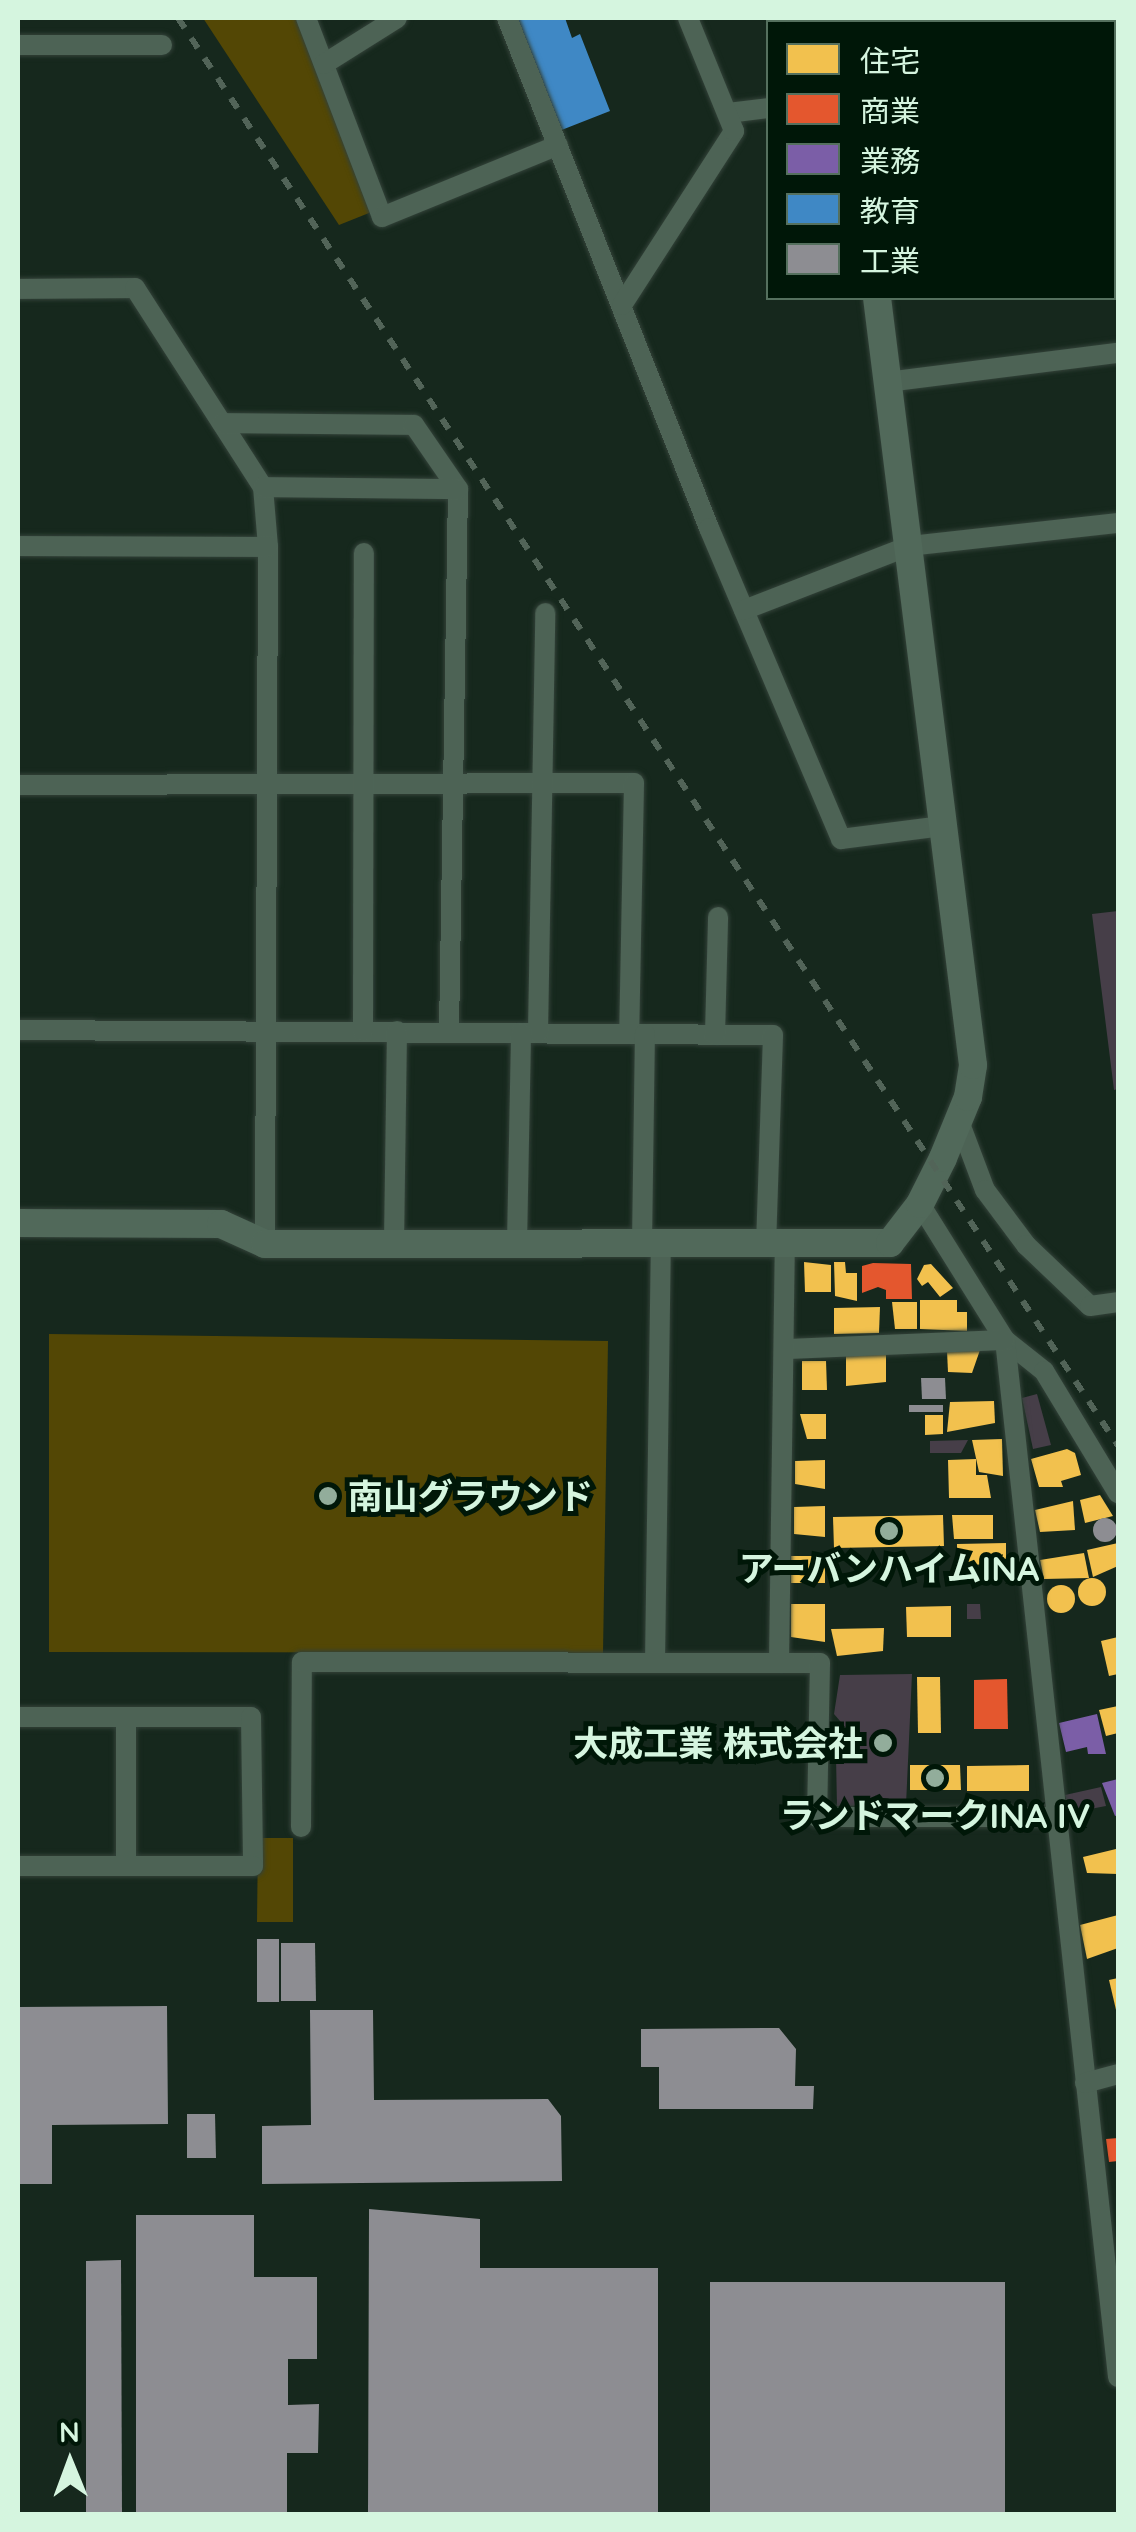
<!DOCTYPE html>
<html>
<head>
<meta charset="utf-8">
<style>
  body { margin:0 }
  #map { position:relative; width:1136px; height:2532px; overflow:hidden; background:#16281d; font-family:Quicksand,"Noto Sans JP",sans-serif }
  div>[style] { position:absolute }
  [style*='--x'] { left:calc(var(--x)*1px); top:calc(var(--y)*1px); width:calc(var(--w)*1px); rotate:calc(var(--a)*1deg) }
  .green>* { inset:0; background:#534705 }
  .homes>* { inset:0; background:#f2c14e }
  .round { border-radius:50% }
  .shops>* { inset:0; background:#e4572e }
  .offices>* { inset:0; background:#7b5ea7 }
  .schools>* { inset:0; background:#3f88c5 }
  .industry>* { inset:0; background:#8d8d92 }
  .building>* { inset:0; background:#463e48 }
  .roads { filter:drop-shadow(0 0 2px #334239) drop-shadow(0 0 2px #334239) }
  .street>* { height:20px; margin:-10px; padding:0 10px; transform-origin:10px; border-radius:10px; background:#4d6355 }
  .secondary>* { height:28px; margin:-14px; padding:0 14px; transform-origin:14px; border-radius:14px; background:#51695a }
  .rail>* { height:6px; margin-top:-3px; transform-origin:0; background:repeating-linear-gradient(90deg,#526458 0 12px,transparent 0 24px) }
  .dots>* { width:28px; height:28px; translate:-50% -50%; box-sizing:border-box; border:5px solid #001708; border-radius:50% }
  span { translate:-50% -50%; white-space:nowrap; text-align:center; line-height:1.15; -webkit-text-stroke:10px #001708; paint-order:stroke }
  .poi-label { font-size:35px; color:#d5f5df; font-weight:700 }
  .left { translate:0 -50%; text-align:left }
  .right { translate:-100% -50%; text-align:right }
  .frame { position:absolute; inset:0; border:20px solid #d5f5df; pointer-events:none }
  .legend { position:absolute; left:766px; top:20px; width:350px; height:280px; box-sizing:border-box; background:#001708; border:2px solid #55705e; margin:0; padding:12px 18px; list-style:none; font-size:30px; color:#d5f5df }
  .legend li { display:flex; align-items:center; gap:20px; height:50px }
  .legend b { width:50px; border:2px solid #55705e }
  .north { position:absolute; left:20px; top:2412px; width:100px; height:100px; -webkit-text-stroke:8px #001708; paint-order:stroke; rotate:359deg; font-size:28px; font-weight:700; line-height:40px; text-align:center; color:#d5f5df }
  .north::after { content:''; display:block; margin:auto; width:35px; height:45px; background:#d5f5df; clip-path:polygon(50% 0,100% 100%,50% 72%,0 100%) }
</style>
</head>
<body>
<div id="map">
  <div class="green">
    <div style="clip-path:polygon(203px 18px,301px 18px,372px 204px,369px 213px,339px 225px)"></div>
    <div style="clip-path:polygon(49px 1334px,608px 1341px,603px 1653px,49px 1652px)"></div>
    <div style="clip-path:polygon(258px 1838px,293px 1838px,293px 1922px,257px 1922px)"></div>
  </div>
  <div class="homes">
    <div style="clip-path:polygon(804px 1262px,831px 1265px,831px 1292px,805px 1292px)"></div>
    <div style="clip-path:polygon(834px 1262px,845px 1262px,846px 1273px,857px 1273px,857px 1301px,835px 1296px)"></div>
    <div style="clip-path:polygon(931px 1264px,953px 1288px,940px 1297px,928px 1282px,922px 1286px,917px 1279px,924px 1265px)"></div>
    <div style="clip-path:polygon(920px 1300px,957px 1300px,957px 1312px,967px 1312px,967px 1331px,920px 1329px)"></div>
    <div style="clip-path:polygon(892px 1302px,917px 1302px,917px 1329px,895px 1329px)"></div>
    <div style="clip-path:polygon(880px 1307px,879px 1333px,834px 1334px,834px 1308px)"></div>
    <div style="clip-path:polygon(980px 1350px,972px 1373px,948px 1372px,947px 1351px)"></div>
    <div style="clip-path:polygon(886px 1353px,886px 1382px,846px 1386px,846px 1356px)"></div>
    <div style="clip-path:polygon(802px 1361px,826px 1361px,827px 1390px,802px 1390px)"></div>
    <div style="clip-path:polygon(994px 1401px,995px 1423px,947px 1432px,950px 1402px)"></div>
    <div style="clip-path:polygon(800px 1414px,826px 1414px,826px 1439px,807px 1439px)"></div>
    <div style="clip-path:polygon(925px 1415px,943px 1415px,943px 1434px,925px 1435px)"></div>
    <div style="clip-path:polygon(1002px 1439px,1003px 1476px,979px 1472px,972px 1440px)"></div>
    <div style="clip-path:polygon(1067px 1449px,1075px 1453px,1081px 1475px,1061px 1481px,1063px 1487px,1039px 1487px,1031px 1459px)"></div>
    <div style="clip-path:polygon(976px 1459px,976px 1475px,987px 1475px,991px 1498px,949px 1498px,948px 1460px)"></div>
    <div style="clip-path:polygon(825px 1460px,825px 1489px,795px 1484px,795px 1461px)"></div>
    <div style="clip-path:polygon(1100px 1495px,1113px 1516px,1085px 1523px,1080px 1500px)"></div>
    <div style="clip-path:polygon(1073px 1501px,1075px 1530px,1040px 1532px,1035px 1510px)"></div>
    <div style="clip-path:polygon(825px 1506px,825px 1537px,794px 1534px,794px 1507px)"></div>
    <div style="clip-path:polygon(943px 1515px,944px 1546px,834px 1548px,833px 1517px)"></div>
    <div style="clip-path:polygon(952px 1515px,993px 1515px,993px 1539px,954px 1539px)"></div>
    <div style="clip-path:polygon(1006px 1543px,1006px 1564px,957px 1565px,957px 1544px)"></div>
    <div style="clip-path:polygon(1118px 1543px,1118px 1566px,1093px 1577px,1087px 1550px)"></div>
    <div style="clip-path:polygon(1084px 1553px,1089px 1578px,1044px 1579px,1040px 1560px)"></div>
    <div style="clip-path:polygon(791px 1556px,825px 1556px,825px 1583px,791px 1583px)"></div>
    <div class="round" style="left:1078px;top:1578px;width:28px;height:28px"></div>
    <div class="round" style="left:1047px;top:1585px;width:28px;height:28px"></div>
    <div style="clip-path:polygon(791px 1604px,825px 1604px,825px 1642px,791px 1637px)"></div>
    <div style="clip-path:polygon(951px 1606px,951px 1637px,907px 1637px,906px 1607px)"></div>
    <div style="clip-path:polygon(884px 1628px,883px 1651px,837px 1656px,831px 1629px)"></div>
    <div style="clip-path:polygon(1118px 1637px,1118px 1674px,1109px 1676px,1101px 1641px)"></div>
    <div style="clip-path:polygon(917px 1677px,940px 1677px,941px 1733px,918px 1733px)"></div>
    <div style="clip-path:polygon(1118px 1706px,1118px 1733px,1106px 1736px,1099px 1710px)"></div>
    <div style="clip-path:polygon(910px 1765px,960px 1765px,961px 1790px,910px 1790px)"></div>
    <div style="clip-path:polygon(1029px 1765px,1029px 1791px,967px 1791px,967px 1766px)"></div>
    <div style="clip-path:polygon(1116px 1849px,1118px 1874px,1087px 1873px,1083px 1857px)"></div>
    <div style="clip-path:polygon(1118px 1915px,1118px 1948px,1087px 1959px,1080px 1925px)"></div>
    <div style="clip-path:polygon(1118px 1978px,1118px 2014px,1117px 2014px,1109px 1980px)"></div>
  </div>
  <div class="shops">
    <div style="clip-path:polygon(873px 1263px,911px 1264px,912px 1299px,886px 1299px,886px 1290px,878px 1287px,862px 1293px,862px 1266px)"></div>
    <div style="clip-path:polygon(1007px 1679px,1008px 1729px,974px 1729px,974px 1680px)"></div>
    <div style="clip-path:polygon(1118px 2138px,1118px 2161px,1109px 2162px,1106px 2139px)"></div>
  </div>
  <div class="offices">
    <div style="clip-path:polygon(1097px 1714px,1106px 1754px,1088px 1754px,1087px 1747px,1066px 1752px,1059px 1723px)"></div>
    <div style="clip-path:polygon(1118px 1779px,1118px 1815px,1115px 1816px,1102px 1783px)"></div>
  </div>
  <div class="schools">
    <div style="clip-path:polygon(513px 18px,565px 18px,572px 38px,580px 34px,610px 111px,559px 131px)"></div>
  </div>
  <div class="industry">
    <div style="clip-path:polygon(921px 1378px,945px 1378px,946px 1399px,922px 1399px)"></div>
    <div style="clip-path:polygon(909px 1405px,943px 1405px,943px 1412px,909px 1412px)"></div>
    <div class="round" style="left:1093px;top:1518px;width:24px;height:24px"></div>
    <div style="clip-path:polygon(257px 1939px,279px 1939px,279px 2002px,257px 2002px)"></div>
    <div style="clip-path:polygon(281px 1943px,315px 1943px,316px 2001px,281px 2001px)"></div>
    <div style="clip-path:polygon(167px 2006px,168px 2124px,52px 2125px,52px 2184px,18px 2184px,18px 2007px)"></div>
    <div style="clip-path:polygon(310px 2010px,373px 2010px,374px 2100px,548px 2099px,561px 2116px,562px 2181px,262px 2184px,262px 2126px,311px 2125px)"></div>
    <div style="clip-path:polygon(779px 2028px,796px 2049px,795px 2086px,814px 2086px,813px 2109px,659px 2109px,659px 2067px,641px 2067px,641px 2029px)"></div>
    <div style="clip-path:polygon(187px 2114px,215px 2114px,216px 2158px,187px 2158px)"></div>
    <div style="clip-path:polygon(369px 2209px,480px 2219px,480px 2268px,658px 2268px,658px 2514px,368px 2514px)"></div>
    <div style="clip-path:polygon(136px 2215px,254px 2215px,254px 2277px,317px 2277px,317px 2359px,288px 2359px,288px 2405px,319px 2404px,318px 2453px,287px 2453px,287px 2514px,136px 2514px)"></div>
    <div style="clip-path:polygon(121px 2260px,122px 2514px,86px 2514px,86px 2261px)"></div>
    <div style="clip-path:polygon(710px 2282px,1005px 2282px,1005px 2514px,710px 2514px)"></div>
  </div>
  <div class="building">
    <div style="clip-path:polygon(1118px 911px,1118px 1089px,1114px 1090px,1092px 914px)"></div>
    <div style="clip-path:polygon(1037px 1394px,1051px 1445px,1033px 1449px,1022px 1398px)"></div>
    <div style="clip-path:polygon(968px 1440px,961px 1453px,930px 1453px,930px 1441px)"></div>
    <div style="clip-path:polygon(967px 1604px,980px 1604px,981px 1619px,967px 1619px)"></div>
    <div style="clip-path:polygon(912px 1674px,906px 1805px,837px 1806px,836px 1757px,852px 1756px,852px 1735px,834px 1714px,840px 1675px)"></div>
    <div style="clip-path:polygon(1101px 1787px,1106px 1806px,1069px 1813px,1065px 1795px)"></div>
  </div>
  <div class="roads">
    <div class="street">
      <div style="--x:306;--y:18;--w:213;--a:69.1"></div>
      <div style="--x:382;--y:217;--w:190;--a:-22.2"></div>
      <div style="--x:507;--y:18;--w:549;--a:68.39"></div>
      <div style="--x:709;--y:528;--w:338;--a:67"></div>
      <div style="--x:841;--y:839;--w:102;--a:-7.3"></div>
      <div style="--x:18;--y:45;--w:144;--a:0"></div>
      <div style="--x:324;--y:64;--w:86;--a:-32.2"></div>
      <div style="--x:1114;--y:85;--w:4;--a:-14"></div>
      <div style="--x:728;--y:113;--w:40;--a:-7.1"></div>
      <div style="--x:18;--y:289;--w:117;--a:-0.5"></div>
      <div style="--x:135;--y:288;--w:237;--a:57.3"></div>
      <div style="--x:263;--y:487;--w:60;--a:85.2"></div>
      <div style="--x:268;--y:547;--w:697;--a:90.25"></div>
      <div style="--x:622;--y:305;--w:207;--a:-57.2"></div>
      <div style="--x:734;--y:131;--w:122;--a:-112.2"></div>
      <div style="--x:887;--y:382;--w:233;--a:-7.2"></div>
      <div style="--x:222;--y:423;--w:192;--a:0.6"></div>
      <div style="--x:414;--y:425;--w:78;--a:55.5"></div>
      <div style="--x:458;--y:489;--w:543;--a:90.95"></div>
      <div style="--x:263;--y:487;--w:195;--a:0.6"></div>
      <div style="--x:18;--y:546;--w:250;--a:0.2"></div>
      <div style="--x:744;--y:610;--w:177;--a:-21.2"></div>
      <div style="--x:909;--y:546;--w:210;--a:-6.3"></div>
      <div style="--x:18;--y:785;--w:616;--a:-0.19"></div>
      <div style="--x:634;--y:783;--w:251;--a:91.1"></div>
      <div style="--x:18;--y:1030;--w:755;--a:0.38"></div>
      <div style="--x:773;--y:1035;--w:208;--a:91.9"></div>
      <div style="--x:363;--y:1031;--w:478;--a:-89.9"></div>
      <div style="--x:538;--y:1033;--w:420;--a:-89"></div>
      <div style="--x:715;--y:1035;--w:118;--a:-88.5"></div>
      <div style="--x:959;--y:1121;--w:74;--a:69.4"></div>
      <div style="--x:985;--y:1190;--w:69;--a:53.3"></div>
      <div style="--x:1026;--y:1245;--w:88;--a:43.6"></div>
      <div style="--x:1090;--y:1306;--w:28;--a:-8"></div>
      <div style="--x:920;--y:1204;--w:160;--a:58"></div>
      <div style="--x:1005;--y:1340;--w:50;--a:38.5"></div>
      <div style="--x:1044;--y:1371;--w:143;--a:58.8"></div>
      <div style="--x:394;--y:1244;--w:213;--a:-89.2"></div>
      <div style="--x:517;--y:1244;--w:211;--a:-88.9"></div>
      <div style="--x:642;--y:1244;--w:210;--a:-89.2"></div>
      <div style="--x:1005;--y:1340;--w:1043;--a:83.78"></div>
      <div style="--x:786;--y:1349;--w:219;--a:-2.4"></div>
      <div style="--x:655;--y:1663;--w:419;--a:-89.2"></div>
      <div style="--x:779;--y:1663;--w:420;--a:-89.2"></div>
      <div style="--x:18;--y:1717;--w:233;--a:0"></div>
      <div style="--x:251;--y:1717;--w:149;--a:89.2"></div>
      <div style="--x:253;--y:1866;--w:235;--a:180"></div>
      <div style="--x:126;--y:1717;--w:149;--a:90"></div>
      <div style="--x:301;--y:1827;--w:165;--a:-89.7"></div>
      <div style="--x:302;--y:1662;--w:518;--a:0.11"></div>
      <div style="--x:820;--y:1663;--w:154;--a:91.1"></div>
      <div style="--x:817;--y:1817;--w:238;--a:0"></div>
      <div style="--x:1085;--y:2083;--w:34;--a:-15"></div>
    </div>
    <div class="secondary">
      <div style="--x:845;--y:18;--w:4;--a:90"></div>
      <div style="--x:18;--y:1223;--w:203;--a:0.3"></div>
      <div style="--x:221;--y:1224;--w:48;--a:24.4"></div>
      <div style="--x:265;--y:1244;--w:625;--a:-0.09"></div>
      <div style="--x:890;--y:1243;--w:49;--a:-52.4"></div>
      <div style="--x:920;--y:1204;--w:51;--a:-63.4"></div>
      <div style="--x:943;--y:1158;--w:66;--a:-67.7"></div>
      <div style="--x:968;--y:1097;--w:32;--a:-81"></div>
      <div style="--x:973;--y:1065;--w:773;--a:-97.13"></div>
    </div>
  </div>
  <div class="rail">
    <div style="--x:178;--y:18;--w:1710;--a:56.64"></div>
  </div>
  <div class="dots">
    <div style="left:328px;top:1496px;background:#92ad9b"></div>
    <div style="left:889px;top:1531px;background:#92ad9b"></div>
    <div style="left:883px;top:1743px;background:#92ad9b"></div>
    <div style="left:935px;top:1778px;background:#92ad9b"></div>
  </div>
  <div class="poi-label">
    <span class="left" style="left:348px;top:1496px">南山グラウンド</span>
    <span style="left:889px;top:1568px">アーバンハイムINA</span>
    <span class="right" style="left:863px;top:1743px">大成工業 株式会社</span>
    <span style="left:935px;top:1815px">ランドマークINA IV</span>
  </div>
  <div class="frame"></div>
  <ul class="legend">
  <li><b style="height:28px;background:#f2c14e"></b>住宅</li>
  <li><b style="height:28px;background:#e4572e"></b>商業</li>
  <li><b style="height:28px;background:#7b5ea7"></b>業務</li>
  <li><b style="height:28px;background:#3f88c5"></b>教育</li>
  <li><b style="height:28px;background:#8d8d92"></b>工業</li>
  </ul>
  <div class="north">N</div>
</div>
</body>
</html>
